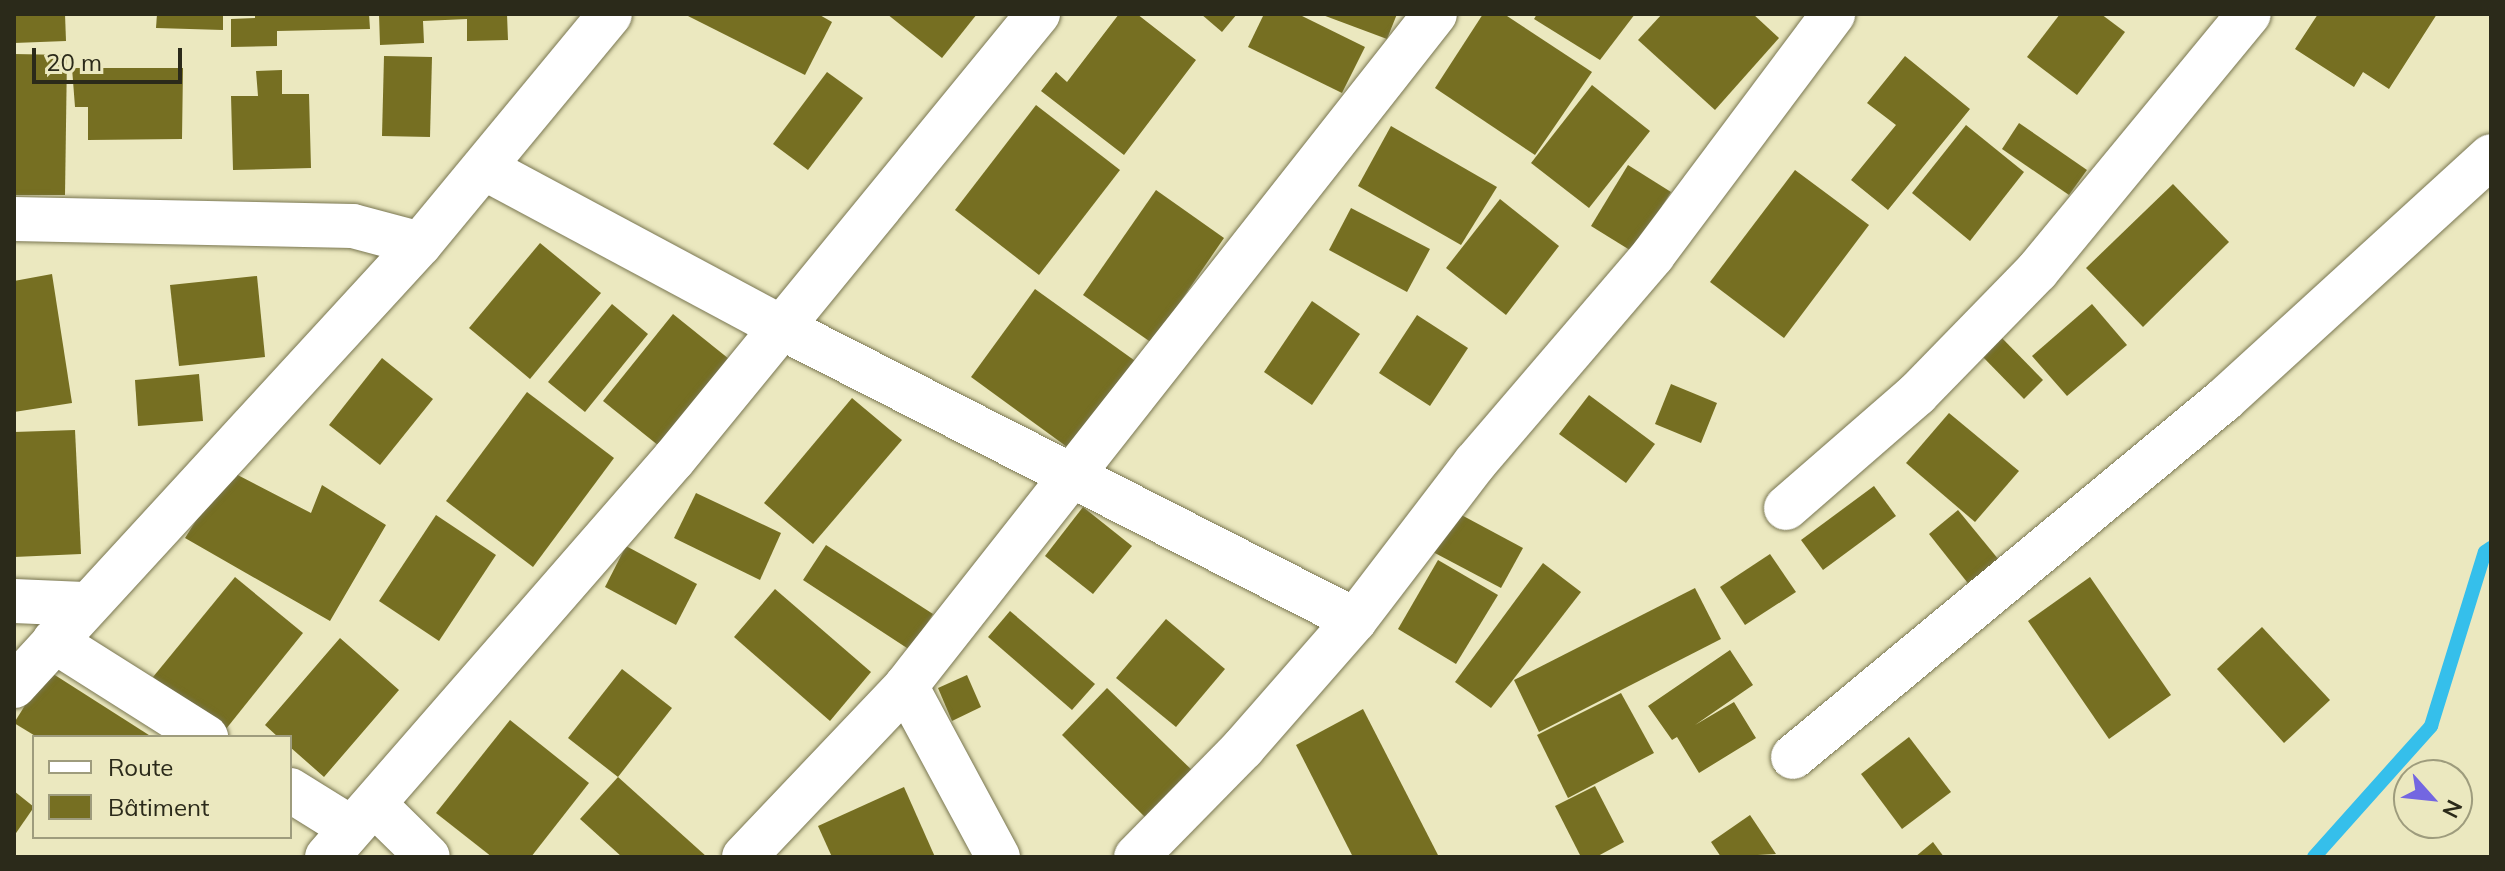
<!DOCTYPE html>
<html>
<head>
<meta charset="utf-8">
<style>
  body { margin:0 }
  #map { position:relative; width:2505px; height:871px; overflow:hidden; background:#ebe8bf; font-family:Mulish,sans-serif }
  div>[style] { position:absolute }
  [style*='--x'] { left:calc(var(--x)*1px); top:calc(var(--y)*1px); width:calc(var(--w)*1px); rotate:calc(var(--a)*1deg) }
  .stream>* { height:14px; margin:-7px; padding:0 7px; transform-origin:7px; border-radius:7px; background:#35bfeb }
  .building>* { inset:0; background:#766f22 }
  .roads { filter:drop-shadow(0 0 2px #797651) drop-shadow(0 0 2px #797651) }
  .minor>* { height:44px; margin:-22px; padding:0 22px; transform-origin:22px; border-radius:22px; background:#fff }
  span { translate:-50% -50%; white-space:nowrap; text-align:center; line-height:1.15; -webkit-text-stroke:8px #ebe8bf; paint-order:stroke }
  .frame { position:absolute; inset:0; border:16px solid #2b2a1a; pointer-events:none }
  .legend { position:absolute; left:32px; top:735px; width:260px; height:104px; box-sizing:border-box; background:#ebe8bf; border:2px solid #9e9c7d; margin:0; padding:10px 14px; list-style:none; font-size:24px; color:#2b2a1a }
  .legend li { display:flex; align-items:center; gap:16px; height:40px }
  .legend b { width:40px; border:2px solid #9e9c7d }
  .north { position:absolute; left:2393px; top:759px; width:80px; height:80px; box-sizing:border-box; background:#ebe8bf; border:2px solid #9e9c7d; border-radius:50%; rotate:117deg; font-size:22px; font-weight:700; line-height:32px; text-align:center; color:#2b2a1a }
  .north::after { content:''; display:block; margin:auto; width:28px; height:36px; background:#7366e1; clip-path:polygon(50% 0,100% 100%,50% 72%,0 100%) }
  .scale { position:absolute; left:32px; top:48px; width:150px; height:36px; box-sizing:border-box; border:4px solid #2b2a1a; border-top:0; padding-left:10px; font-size:24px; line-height:28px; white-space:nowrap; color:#2b2a1a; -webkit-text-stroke:6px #ebe8bf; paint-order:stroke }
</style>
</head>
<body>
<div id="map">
  <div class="stream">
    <div style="--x:2314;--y:857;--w:176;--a:-48.2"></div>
    <div style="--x:2431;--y:726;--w:182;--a:-72.8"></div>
    <div style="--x:2485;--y:552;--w:7;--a:-34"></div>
  </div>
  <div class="building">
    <div style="clip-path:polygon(14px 14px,65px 14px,66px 41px,14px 43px)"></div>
    <div style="clip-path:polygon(157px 14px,223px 14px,223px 30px,156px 28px)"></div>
    <div style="clip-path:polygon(255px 14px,369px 14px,370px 29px,277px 31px,277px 46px,231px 47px,231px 19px,255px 18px)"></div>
    <div style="clip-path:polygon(379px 14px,507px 14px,508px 40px,467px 41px,467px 19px,423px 21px,424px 43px,380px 45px)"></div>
    <div style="clip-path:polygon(684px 14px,818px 14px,832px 22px,805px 75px)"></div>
    <div style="clip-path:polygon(887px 14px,977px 14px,942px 58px)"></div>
    <div style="clip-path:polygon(1119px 14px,1137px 14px,1196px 60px,1124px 155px,1041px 91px,1056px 72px,1067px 82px)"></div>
    <div style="clip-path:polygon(1201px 14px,1237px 14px,1222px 32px)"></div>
    <div style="clip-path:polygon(1264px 14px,1298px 14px,1365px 47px,1342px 93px,1248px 47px)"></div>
    <div style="clip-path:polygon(1320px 14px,1397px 14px,1387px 39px)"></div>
    <div style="clip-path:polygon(1483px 14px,1504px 14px,1592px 72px,1535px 155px,1435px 88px)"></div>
    <div style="clip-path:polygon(1537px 14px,1635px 14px,1600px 60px,1534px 19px)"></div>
    <div style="clip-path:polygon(1662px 14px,1753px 14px,1779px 38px,1715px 110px,1638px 40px)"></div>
    <div style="clip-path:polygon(2060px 14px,2101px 14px,2125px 32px,2077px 95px,2027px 57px)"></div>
    <div style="clip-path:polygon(2318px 14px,2437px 14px,2389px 89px,2363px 72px,2354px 87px,2295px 49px)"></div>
    <div style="clip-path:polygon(14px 54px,67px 55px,65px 195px,14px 195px)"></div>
    <div style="clip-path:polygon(384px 56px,432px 57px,430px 137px,382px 136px)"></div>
    <div style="clip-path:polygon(1905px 56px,1970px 109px,1888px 210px,1851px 180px,1896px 125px,1867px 103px)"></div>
    <div style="clip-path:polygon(72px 68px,183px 68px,182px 139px,88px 140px,88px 107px,75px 107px)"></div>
    <div style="clip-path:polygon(282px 70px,282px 94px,309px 94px,311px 168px,233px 170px,231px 96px,258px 96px,256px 71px)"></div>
    <div style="clip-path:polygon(827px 72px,863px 98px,808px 170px,773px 144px)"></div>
    <div style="clip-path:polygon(1592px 85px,1650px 131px,1589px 208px,1531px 163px)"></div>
    <div style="clip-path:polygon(1036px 105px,1120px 170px,1039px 275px,955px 210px)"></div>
    <div style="clip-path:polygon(2019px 123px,2087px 170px,2069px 195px,2002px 149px)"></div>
    <div style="clip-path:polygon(1966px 125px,2024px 172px,1970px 241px,1912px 193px)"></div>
    <div style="clip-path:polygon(1391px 126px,1497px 187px,1461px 245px,1358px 186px)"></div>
    <div style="clip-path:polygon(1628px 165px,1671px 192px,1633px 252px,1591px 226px)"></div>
    <div style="clip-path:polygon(1795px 170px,1869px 225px,1784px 338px,1710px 282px)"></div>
    <div style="clip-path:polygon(2173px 184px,2229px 242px,2143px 327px,2086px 268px)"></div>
    <div style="clip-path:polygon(1156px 190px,1224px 238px,1152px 343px,1083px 295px)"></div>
    <div style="clip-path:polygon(1500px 199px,1559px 246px,1506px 315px,1446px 268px)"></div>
    <div style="clip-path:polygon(1351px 208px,1430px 249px,1407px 292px,1329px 250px)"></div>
    <div style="clip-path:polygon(540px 243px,601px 293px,530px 379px,469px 328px)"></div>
    <div style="clip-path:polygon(52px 274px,72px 403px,14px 412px,14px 281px)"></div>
    <div style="clip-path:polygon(257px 276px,265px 357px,179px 366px,170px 285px)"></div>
    <div style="clip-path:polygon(1035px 289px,1138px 363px,1074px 452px,971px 377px)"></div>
    <div style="clip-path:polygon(1312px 301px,1360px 334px,1312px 405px,1264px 372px)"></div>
    <div style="clip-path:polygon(612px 304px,648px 334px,585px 412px,548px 382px)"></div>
    <div style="clip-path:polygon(2092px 304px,2127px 345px,2067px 396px,2032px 356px)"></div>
    <div style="clip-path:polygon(673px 314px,734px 363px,664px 450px,603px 401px)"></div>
    <div style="clip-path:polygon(1417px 315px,1468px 348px,1430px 406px,1379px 373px)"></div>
    <div style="clip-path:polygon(1999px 335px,2043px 380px,2024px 399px,1980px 354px)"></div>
    <div style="clip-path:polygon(382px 358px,433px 399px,380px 465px,329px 425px)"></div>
    <div style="clip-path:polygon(199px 374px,203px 421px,138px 426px,135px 380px)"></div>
    <div style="clip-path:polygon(1671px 384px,1717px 403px,1701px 443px,1655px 424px)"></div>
    <div style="clip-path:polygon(527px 392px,614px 458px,533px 567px,446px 501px)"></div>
    <div style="clip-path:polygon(1589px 395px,1655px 444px,1626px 483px,1559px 434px)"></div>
    <div style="clip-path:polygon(852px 398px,902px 440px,813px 544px,764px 503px)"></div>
    <div style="clip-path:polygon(1949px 413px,2019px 471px,1975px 522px,1906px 463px)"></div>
    <div style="clip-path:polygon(75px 430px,81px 554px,14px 557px,14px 432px)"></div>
    <div style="clip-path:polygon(228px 470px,311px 513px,322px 485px,386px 525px,330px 621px,185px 538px)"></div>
    <div style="clip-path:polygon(1874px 486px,1896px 516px,1823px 570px,1801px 540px)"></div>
    <div style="clip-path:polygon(696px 493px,781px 533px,760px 580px,674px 538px)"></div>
    <div style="clip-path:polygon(1083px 507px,1132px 546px,1093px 594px,1045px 556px)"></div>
    <div style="clip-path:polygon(1958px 510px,2008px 571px,1978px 596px,1929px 534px)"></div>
    <div style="clip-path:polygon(1454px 511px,1523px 548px,1501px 588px,1433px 552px)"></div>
    <div style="clip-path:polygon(436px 515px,496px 555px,439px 641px,379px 601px)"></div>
    <div style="clip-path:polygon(826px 545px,933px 614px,910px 650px,803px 580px)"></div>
    <div style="clip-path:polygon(626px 546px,697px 584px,676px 625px,605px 587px)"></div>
    <div style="clip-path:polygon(1770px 554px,1796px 592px,1745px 625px,1720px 587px)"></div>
    <div style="clip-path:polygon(1438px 560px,1498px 595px,1456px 664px,1398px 629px)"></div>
    <div style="clip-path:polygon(1543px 563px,1581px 592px,1491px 708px,1455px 682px)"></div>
    <div style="clip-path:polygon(235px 577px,303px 633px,222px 734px,153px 677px)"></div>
    <div style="clip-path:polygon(2090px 577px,2171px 695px,2109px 739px,2028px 621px)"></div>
    <div style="clip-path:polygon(1695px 588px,1721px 639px,1539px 732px,1514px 680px)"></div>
    <div style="clip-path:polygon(775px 589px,871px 672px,830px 721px,734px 637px)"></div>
    <div style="clip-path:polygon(1010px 611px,1095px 684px,1072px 710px,988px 637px)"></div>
    <div style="clip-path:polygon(1166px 619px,1225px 669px,1176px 727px,1116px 678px)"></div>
    <div style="clip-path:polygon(2262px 627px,2330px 700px,2284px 743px,2217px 669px)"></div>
    <div style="clip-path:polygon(340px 638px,399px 690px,324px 777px,290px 747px,290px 737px,278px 737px,265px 725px)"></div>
    <div style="clip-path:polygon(1730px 650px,1753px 685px,1695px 725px,1734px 702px,1756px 738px,1699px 773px,1677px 737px,1672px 740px,1648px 706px)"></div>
    <div style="clip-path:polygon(622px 669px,672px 708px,618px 777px,568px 738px)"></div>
    <div style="clip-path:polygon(47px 670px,152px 737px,37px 737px,14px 723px)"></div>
    <div style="clip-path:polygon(967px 675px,981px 707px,952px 721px,938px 688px)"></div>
    <div style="clip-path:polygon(1107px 688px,1197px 775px,1151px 823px,1062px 735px)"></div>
    <div style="clip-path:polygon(1621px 693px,1654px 753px,1568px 798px,1537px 735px)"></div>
    <div style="clip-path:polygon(1363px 709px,1439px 857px,1353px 857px,1296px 745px)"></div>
    <div style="clip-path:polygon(510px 720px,589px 783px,531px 857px,492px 857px,436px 813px)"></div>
    <div style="clip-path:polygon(1909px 737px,1951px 792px,1902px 829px,1861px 774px)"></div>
    <div style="clip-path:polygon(618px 777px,707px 857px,622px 857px,580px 819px)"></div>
    <div style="clip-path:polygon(1595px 786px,1624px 842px,1596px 857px,1581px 857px,1555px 806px)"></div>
    <div style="clip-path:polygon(904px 787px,935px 857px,832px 857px,818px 826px)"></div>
    <div style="clip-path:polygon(14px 791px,34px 807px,14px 836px)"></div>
    <div style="clip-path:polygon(1750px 815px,1776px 854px,1721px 857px,1711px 842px)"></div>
    <div style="clip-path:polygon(1933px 842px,1944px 857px,1915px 857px)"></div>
  </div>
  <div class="roads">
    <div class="minor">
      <div style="--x:486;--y:169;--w:336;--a:28.2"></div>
      <div style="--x:782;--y:328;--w:643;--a:27"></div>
      <div style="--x:14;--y:219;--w:339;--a:1.2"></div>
      <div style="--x:353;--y:226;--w:69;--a:15"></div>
      <div style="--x:1786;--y:508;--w:174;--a:-41"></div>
      <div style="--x:1917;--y:394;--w:172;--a:-45.7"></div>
      <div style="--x:2037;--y:271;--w:333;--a:-50.5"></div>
      <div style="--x:14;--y:601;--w:70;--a:2.5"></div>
      <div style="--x:54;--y:641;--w:180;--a:32.3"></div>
      <div style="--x:14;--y:686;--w:600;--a:-47.43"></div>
      <div style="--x:420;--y:244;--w:298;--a:-50.4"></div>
      <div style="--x:906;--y:686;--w:194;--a:61.7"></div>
      <div style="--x:1793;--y:757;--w:561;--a:-39.65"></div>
      <div style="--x:2225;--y:399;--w:360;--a:-42.4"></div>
      <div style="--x:290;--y:790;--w:72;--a:31.9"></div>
      <div style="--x:375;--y:805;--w:74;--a:44.5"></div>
      <div style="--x:327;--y:857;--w:528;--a:-48.92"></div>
      <div style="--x:674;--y:459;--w:575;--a:-50.72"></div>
      <div style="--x:744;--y:857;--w:236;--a:-46.5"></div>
      <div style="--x:906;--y:686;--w:855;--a:-51.79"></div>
      <div style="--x:1136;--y:857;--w:153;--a:-45.5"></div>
      <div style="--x:1243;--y:748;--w:170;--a:-48.8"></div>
      <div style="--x:1355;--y:620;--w:198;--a:-52.6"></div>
      <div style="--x:1475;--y:463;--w:274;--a:-49.4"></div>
      <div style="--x:1653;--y:255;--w:301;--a:-53.2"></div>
    </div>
  </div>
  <div class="frame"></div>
  <ul class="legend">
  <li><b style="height:10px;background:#fff"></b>Route</li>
  <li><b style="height:22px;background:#766f22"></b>Bâtiment</li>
  </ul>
  <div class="north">N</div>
  <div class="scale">20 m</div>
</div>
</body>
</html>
